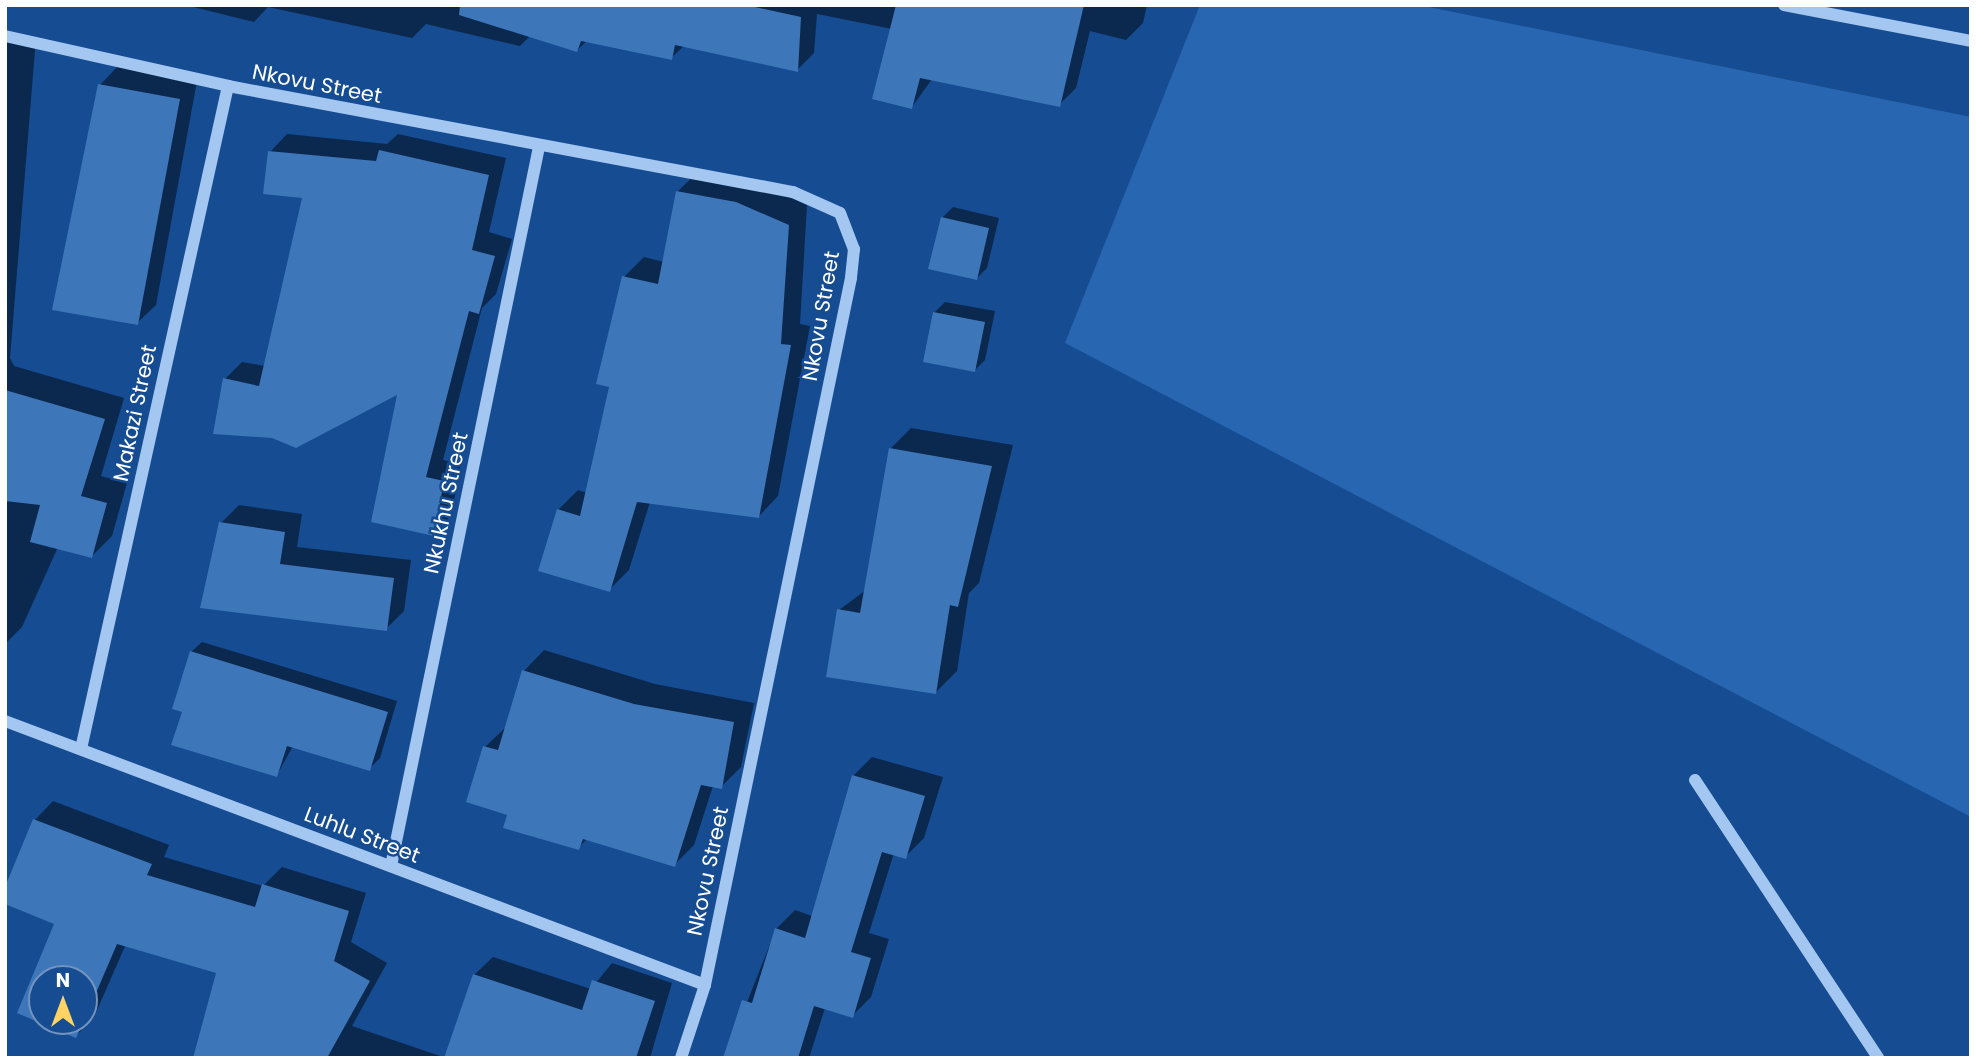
<!DOCTYPE html>
<html>
<head>
<meta charset="utf-8">
<style>
  body { margin:0 }
  #map { position:relative; width:1976px; height:1063px; overflow:hidden; background:#154c92; font-family:Poppins,sans-serif }
  div>[style] { position:absolute }
  [style*='--x'] { left:calc(var(--x)*1px); top:calc(var(--y)*1px); width:calc(var(--w)*1px); rotate:calc(var(--a)*1deg) }
  .green>* { inset:0; background:#2866b1 }
  .shadow>* { inset:0; background:#0007 }
  .building>* { inset:0; background:#3e76ba }
  .minor>* { height:12px; margin:-6px; padding:0 6px; transform-origin:6px; border-radius:6px; background:#a4c7f1 }
  span { translate:-50% -50%; white-space:nowrap; text-align:center; line-height:1.15; -webkit-text-stroke:5px #154c92; paint-order:stroke }
  .street-label { font-size:21px; color:#fff }
  .frame { position:absolute; inset:0; border:7px solid #fff; pointer-events:none }
  .north { position:absolute; left:28px; top:965px; width:70px; height:70px; box-sizing:border-box; background:#154c92; border:2px solid #7394be; border-radius:50%; rotate:0deg; font-size:19px; font-weight:700; line-height:28px; text-align:center; color:#fff }
  .north::after { content:''; display:block; margin:auto; width:24px; height:32px; background:#ffd264; clip-path:polygon(50% 0,100% 100%,50% 72%,0 100%) }
</style>
</head>
<body>
<div id="map">
  <div class="green">
    <div style="clip-path:polygon(1200px 5px,1419px 5px,1971px 117px,1971px 817px,1065px 343px)"></div>
  </div>
  <div class="shadow">
    <div style="clip-path:polygon(185px 5px,1147px 5px,1143px 23px,1126px 40px,1090px 31px,1076px 88px,1059px 105px,932px 79px,912px 107px,892px 29px,817px 14px,814px 53px,797px 70px,684px 46px,671px 58px,587px 41px,577px 50px,530px 36px,520px 46px,426px 24px,412px 38px,268px 7px,254px 22px)"></div>
    <div style="clip-path:polygon(5px 36px,36px 38px,10px 358px,14px 366px,124px 398px,101px 476px,127px 483px,112px 536px,92px 556px,58px 547px,22px 627px,5px 644px)"></div>
    <div style="clip-path:polygon(118px 66px,197px 81px,156px 305px,137px 323px,100px 85px)"></div>
    <div style="clip-path:polygon(287px 134px,387px 144px,398px 134px,506px 158px,489px 232px,512px 239px,496px 294px,482px 308px,443px 460px,461px 464px,451px 516px,433px 534px,400px 392px,296px 446px,225px 379px,242px 362px,265px 366px,304px 196px,270px 152px)"></div>
    <div style="clip-path:polygon(698px 172px,756px 183px,807px 205px,800px 324px,810px 326px,778px 496px,759px 516px,650px 502px,629px 570px,609px 590px,558px 510px,578px 490px,587px 493px,611px 386px,624px 277px,644px 257px,664px 262px,678px 191px)"></div>
    <div style="clip-path:polygon(953px 207px,999px 218px,987px 268px,976px 279px,942px 218px)"></div>
    <div style="clip-path:polygon(945px 302px,995px 311px,985px 360px,975px 370px,934px 313px)"></div>
    <div style="clip-path:polygon(911px 428px,1013px 445px,979px 583px,969px 593px,957px 671px,936px 692px,839px 610px,866px 590px,890px 449px)"></div>
    <div style="clip-path:polygon(239px 505px,302px 514px,297px 547px,411px 560px,404px 611px,386px 629px,202px 607px,221px 523px)"></div>
    <div style="clip-path:polygon(202px 642px,397px 701px,380px 758px,369px 769px,293px 746px,277px 775px,191px 652px)"></div>
    <div style="clip-path:polygon(544px 650px,655px 684px,754px 703px,741px 767px,721px 787px,713px 786px,694px 845px,674px 865px,588px 838px,578px 848px,509px 814px,485px 747px,506px 727px,524px 671px)"></div>
    <div style="clip-path:polygon(872px 757px,943px 777px,924px 838px,905px 857px,894px 853px,869px 933px,889px 939px,871px 997px,852px 1016px,825px 1008px,809px 1058px,725px 1058px,776px 929px,795px 910px,812px 916px,853px 776px)"></div>
    <div style="clip-path:polygon(evenodd,53px 801px,169px 845px,164px 857px,263px 886px,282px 867px,366px 893px,351px 942px,387px 963px,352px 1026px,446px 1058px,195px 1058px,218px 972px,126px 944px,94px 1017px,76px 1036px,19px 1012px,56px 923px,5px 892px,35px 820px,53px 801px,42px 979px,84px 979px,84px 1021px,42px 1021px,42px 979px)"></div>
    <div style="clip-path:polygon(493px 957px,591px 989px,612px 963px,672px 983px,650px 1058px,532px 1058px,474px 975px)"></div>
  </div>
  <div class="building">
    <div style="clip-path:polygon(460px 5px,746px 5px,801px 17px,798px 72px,675px 45px,672px 60px,581px 41px,577px 52px,459px 15px)"></div>
    <div style="clip-path:polygon(896px 5px,1084px 5px,1060px 107px,920px 78px,912px 109px,872px 99px)"></div>
    <div style="clip-path:polygon(98px 84px,180px 99px,138px 325px,52px 310px)"></div>
    <div style="clip-path:polygon(379px 150px,489px 175px,472px 250px,495px 256px,479px 314px,469px 311px,426px 477px,444px 481px,434px 536px,371px 522px,397px 395px,296px 448px,272px 438px,213px 434px,223px 378px,259px 386px,302px 198px,263px 194px,268px 151px,376px 161px)"></div>
    <div style="clip-path:polygon(676px 191px,736px 202px,789px 225px,781px 344px,791px 345px,759px 518px,637px 502px,610px 592px,538px 571px,557px 509px,580px 516px,609px 387px,596px 384px,622px 276px,658px 284px)"></div>
    <div style="clip-path:polygon(941px 217px,989px 228px,977px 280px,928px 269px)"></div>
    <div style="clip-path:polygon(933px 312px,985px 322px,975px 372px,923px 362px)"></div>
    <div style="clip-path:polygon(5px 390px,105px 419px,81px 496px,107px 503px,92px 558px,30px 542px,40px 505px,5px 501px)"></div>
    <div style="clip-path:polygon(889px 448px,992px 466px,958px 607px,950px 605px,936px 694px,826px 677px,837px 609px,860px 613px)"></div>
    <div style="clip-path:polygon(219px 522px,285px 532px,280px 564px,394px 578px,387px 631px,200px 608px)"></div>
    <div style="clip-path:polygon(190px 651px,388px 712px,370px 771px,287px 746px,277px 777px,171px 745px,182px 712px,172px 709px)"></div>
    <div style="clip-path:polygon(522px 670px,634px 704px,734px 722px,722px 789px,701px 785px,675px 867px,583px 839px,579px 850px,503px 828px,507px 815px,466px 802px,483px 746px,498px 750px)"></div>
    <div style="clip-path:polygon(852px 775px,925px 796px,906px 859px,882px 852px,851px 952px,871px 958px,853px 1018px,814px 1006px,798px 1058px,723px 1058px,742px 1000px,752px 1003px,775px 928px,805px 938px)"></div>
    <div style="clip-path:polygon(33px 819px,152px 864px,147px 875px,255px 907px,262px 884px,349px 911px,334px 961px,370px 981px,327px 1058px,193px 1058px,216px 973px,117px 944px,84px 1021px,84px 979px,42px 979px,42px 1021px,84px 1021px,76px 1038px,17px 1013px,54px 924px,5px 904px,5px 887px)"></div>
    <div style="clip-path:polygon(473px 974px,582px 1010px,592px 980px,655px 1001px,636px 1058px,444px 1058px)"></div>
  </div>
  <div class="minor">
    <div style="--x:1784;--y:5;--w:190;--a:10.9"></div>
    <div style="--x:5;--y:36;--w:229;--a:12.6"></div>
    <div style="--x:228;--y:86;--w:575;--a:10.63"></div>
    <div style="--x:793;--y:192;--w:51;--a:24.1"></div>
    <div style="--x:840;--y:213;--w:39;--a:69"></div>
    <div style="--x:854;--y:249;--w:29;--a:96"></div>
    <div style="--x:851;--y:278;--w:722;--a:101.67"></div>
    <div style="--x:705;--y:985;--w:77;--a:108.2"></div>
    <div style="--x:5;--y:721;--w:748;--a:20.66"></div>
    <div style="--x:81;--y:749;--w:679;--a:-77.5"></div>
    <div style="--x:1695;--y:780;--w:333;--a:56.6"></div>
    <div style="--x:391;--y:866;--w:734;--a:-78.37"></div>
  </div>
  <div class="street-label">
    <span style="left:317px;top:84px;rotate:11deg">Nkovu Street</span>
    <span style="left:821px;top:316px;rotate:-80deg">Nkovu Street</span>
    <span style="left:135px;top:413px;rotate:-78deg">Makazi Street</span>
    <span style="left:446px;top:503px;rotate:-78deg">Nkukhu Street</span>
    <span style="left:362px;top:835px;rotate:21deg">Luhlu Street</span>
    <span style="left:708px;top:871px;rotate:-78deg">Nkovu Street</span>
  </div>
  <div class="frame"></div>
  <div class="north">N</div>
</div>
</body>
</html>
